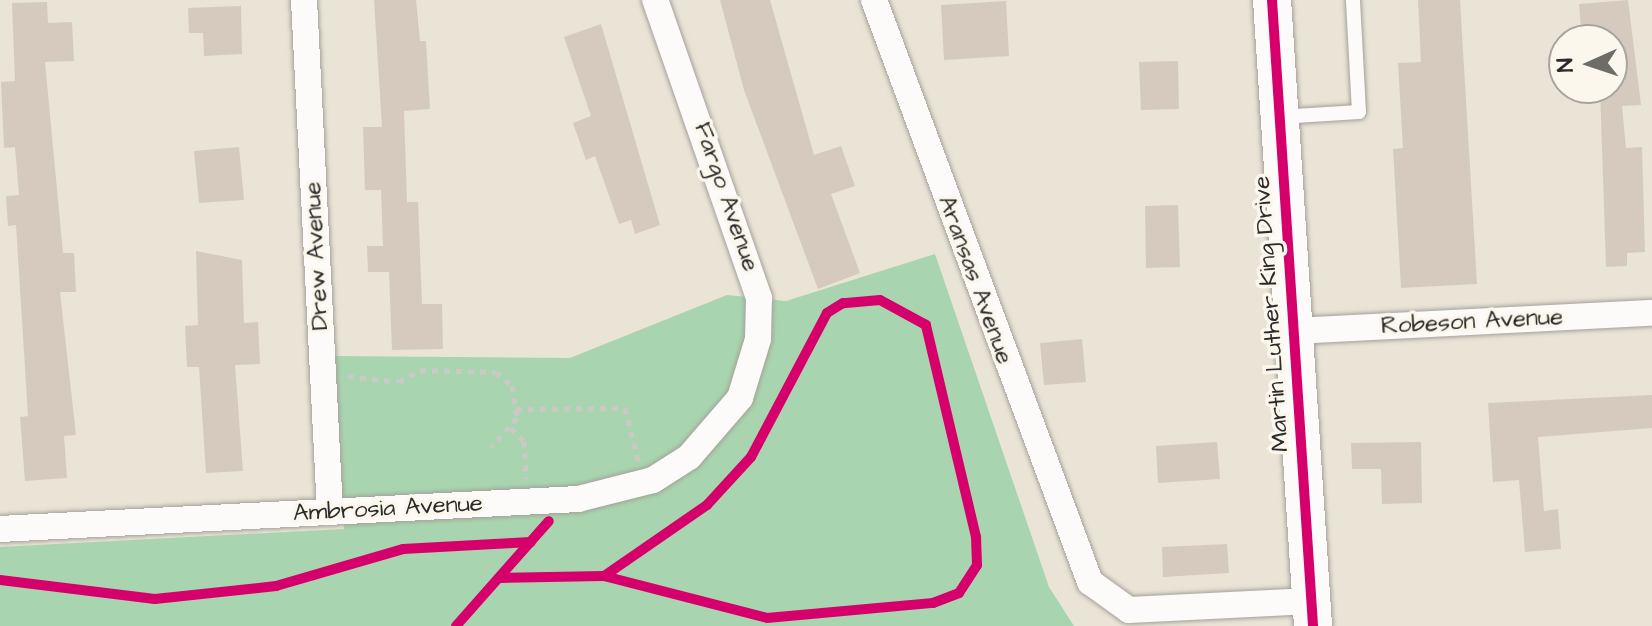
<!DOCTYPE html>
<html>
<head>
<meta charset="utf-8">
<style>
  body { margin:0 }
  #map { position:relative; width:1652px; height:626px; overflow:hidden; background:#e9e4d6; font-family:"Architects Daughter",sans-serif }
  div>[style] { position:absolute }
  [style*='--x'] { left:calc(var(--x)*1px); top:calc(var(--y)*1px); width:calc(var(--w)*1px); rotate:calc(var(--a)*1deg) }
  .green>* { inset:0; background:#a8d5af }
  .building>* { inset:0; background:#d6cabf }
  .path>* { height:5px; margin-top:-2.5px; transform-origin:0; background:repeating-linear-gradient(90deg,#cac9c6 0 6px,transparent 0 12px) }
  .roads { filter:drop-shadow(0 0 2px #a4a19a) drop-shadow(0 0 2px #a4a19a) }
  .lane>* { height:14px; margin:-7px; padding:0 7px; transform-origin:7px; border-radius:7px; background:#fcfbf9 }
  .street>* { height:26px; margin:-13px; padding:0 13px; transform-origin:13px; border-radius:13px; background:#fcfbf9 }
  .secondary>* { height:38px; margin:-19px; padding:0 19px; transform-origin:19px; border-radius:19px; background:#fcfbf9 }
  .cycleway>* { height:10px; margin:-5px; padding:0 5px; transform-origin:5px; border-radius:5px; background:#d6006c }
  span { translate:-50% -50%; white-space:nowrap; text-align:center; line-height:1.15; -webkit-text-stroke:7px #fbf7ec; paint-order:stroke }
  .street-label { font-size:24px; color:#2b2b2b }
  .north { position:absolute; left:1548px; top:24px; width:80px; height:80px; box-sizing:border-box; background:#fbf7ec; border:2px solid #a8a59f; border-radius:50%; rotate:267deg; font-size:22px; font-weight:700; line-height:32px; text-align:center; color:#2b2b2b }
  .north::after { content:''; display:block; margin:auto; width:28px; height:36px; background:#6e6c67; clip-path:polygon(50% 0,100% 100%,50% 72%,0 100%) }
</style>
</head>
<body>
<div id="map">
  <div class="green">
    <div style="clip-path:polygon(935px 254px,1049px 587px,1074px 626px,0 626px,0 547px,344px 529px,335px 356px,570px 358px,727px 295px,786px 301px)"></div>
  </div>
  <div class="building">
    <div style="clip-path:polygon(374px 0,416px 0,420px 41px,426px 41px,430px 109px,404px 111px,407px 202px,418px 202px,422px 304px,442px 304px,443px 349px,392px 350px,389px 272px,368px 272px,367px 246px,383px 246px,381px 190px,365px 190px,363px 127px,382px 127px)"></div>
    <div style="clip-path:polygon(720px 0,770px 0,814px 155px,841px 146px,855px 186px,831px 194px,860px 273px,818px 289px,744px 90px)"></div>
    <div style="clip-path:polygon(1418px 0,1460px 0,1477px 284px,1401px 288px,1393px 149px,1403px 148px,1398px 63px,1421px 62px)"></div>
    <div style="clip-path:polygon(1628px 0,1641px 105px,1622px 106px,1626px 148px,1642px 147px,1645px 252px,1627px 253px,1627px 266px,1606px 267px,1600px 88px,1612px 88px,1612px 40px,1582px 40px,1579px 4px)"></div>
    <div style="clip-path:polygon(1006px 1px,1009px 56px,944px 60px,941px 5px)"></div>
    <div style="clip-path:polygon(47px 2px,48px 23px,72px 22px,74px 61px,45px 62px,63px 253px,74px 253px,76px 292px,60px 292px,76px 435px,64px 436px,67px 478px,25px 481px,20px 417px,28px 416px,16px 225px,8px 226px,6px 196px,19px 195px,15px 147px,4px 148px,1px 82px,15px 81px,12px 3px)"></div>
    <div style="clip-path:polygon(241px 6px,242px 54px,204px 56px,203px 33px,189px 33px,188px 8px)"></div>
    <div style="clip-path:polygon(601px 24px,660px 225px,635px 234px,631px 220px,619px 224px,595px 156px,586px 160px,573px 123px,591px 116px,564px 37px)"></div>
    <div style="clip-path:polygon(1178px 61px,1179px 109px,1141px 110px,1139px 62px)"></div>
    <div style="clip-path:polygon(239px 147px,244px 200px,199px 203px,194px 151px)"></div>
    <div style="clip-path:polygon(1178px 205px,1180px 267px,1146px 268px,1145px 206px)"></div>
    <div style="clip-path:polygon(196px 251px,242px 260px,244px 323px,258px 322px,260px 364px,235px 365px,243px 471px,206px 473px,199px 367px,187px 367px,185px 326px,198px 325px)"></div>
    <div style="clip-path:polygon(1082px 339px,1086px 382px,1044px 385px,1040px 343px)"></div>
    <div style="clip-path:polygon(1652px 395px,1652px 428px,1538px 437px,1544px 511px,1558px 509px,1561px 549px,1525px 552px,1519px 480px,1493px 482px,1488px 403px)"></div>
    <div style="clip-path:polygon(1217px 442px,1220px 479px,1158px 483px,1156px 446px)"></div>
    <div style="clip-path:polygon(1421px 442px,1422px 503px,1382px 504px,1381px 469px,1352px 469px,1351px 443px)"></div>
    <div style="clip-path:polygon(1227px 544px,1229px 573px,1163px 577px,1162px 547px)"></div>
  </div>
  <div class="path">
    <div style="--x:348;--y:376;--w:51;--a:6.7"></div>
    <div style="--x:399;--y:382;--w:24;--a:-30"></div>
    <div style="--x:420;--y:370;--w:76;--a:1.5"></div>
    <div style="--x:496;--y:372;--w:21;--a:41"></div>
    <div style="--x:512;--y:386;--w:32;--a:81"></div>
    <div style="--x:517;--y:418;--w:39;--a:132"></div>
    <div style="--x:516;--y:409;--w:109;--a:-0.5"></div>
    <div style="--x:625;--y:408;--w:54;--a:76"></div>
    <div style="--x:511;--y:428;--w:18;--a:45"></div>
    <div style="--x:524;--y:441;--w:38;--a:87"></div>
  </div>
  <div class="roads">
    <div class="lane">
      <div style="--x:1279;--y:117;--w:80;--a:-3.6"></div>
      <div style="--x:1359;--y:112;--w:112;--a:-93.1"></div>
    </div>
    <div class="street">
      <div style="--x:304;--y:0;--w:513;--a:87.09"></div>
      <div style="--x:874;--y:0;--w:621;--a:69.64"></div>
      <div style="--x:1090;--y:582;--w:48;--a:35.7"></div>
      <div style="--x:1129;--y:610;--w:182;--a:-2.8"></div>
      <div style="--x:1292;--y:331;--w:360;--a:-2.9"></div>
      <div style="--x:0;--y:529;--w:579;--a:-2.97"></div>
      <div style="--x:578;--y:499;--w:77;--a:-14.2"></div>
      <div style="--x:653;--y:480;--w:43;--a:-32.6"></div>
      <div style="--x:689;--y:457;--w:78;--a:-49.2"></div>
      <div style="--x:740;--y:398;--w:62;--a:-73"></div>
      <div style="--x:758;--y:339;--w:41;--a:-88.6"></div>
      <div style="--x:759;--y:298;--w:316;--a:-109.2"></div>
    </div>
    <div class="secondary">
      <div style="--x:1272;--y:0;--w:627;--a:86.25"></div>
    </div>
  </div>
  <div class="cycleway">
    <div style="--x:1272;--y:0;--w:627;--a:86.25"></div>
    <div style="--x:501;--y:578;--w:103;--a:-1.1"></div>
    <div style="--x:604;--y:576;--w:168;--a:14.4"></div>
    <div style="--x:767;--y:618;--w:167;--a:-5.2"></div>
    <div style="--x:933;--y:603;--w:28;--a:-21"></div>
    <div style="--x:959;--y:593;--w:33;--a:-57"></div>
    <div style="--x:977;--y:565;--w:28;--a:-92"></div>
    <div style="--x:976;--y:537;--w:218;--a:-103.3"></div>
    <div style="--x:926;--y:325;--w:52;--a:-151.5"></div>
    <div style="--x:880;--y:300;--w:37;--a:175"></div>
    <div style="--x:843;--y:303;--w:19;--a:148"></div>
    <div style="--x:827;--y:313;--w:163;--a:117.8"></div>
    <div style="--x:751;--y:457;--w:65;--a:132.5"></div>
    <div style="--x:707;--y:505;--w:125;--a:145.4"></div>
    <div style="--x:0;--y:580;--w:156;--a:7"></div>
    <div style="--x:155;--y:599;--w:122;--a:-6.1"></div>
    <div style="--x:276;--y:586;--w:132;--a:-16.2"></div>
    <div style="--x:403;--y:549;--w:128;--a:-3.1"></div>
    <div style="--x:456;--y:626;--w:140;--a:-48.5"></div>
  </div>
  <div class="street-label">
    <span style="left:726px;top:197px;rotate:71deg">Fargo Avenue</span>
    <span style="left:317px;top:256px;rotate:-93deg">Drew Avenue</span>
    <span style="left:975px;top:280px;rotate:70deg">Aransas Avenue</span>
    <span style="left:1272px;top:314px;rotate:-94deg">Martin Luther King Drive</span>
    <span style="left:1472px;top:322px;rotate:-3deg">Robeson Avenue</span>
    <span style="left:388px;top:509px;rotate:-3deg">Ambrosia Avenue</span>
  </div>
  <div class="north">N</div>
</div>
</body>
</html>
